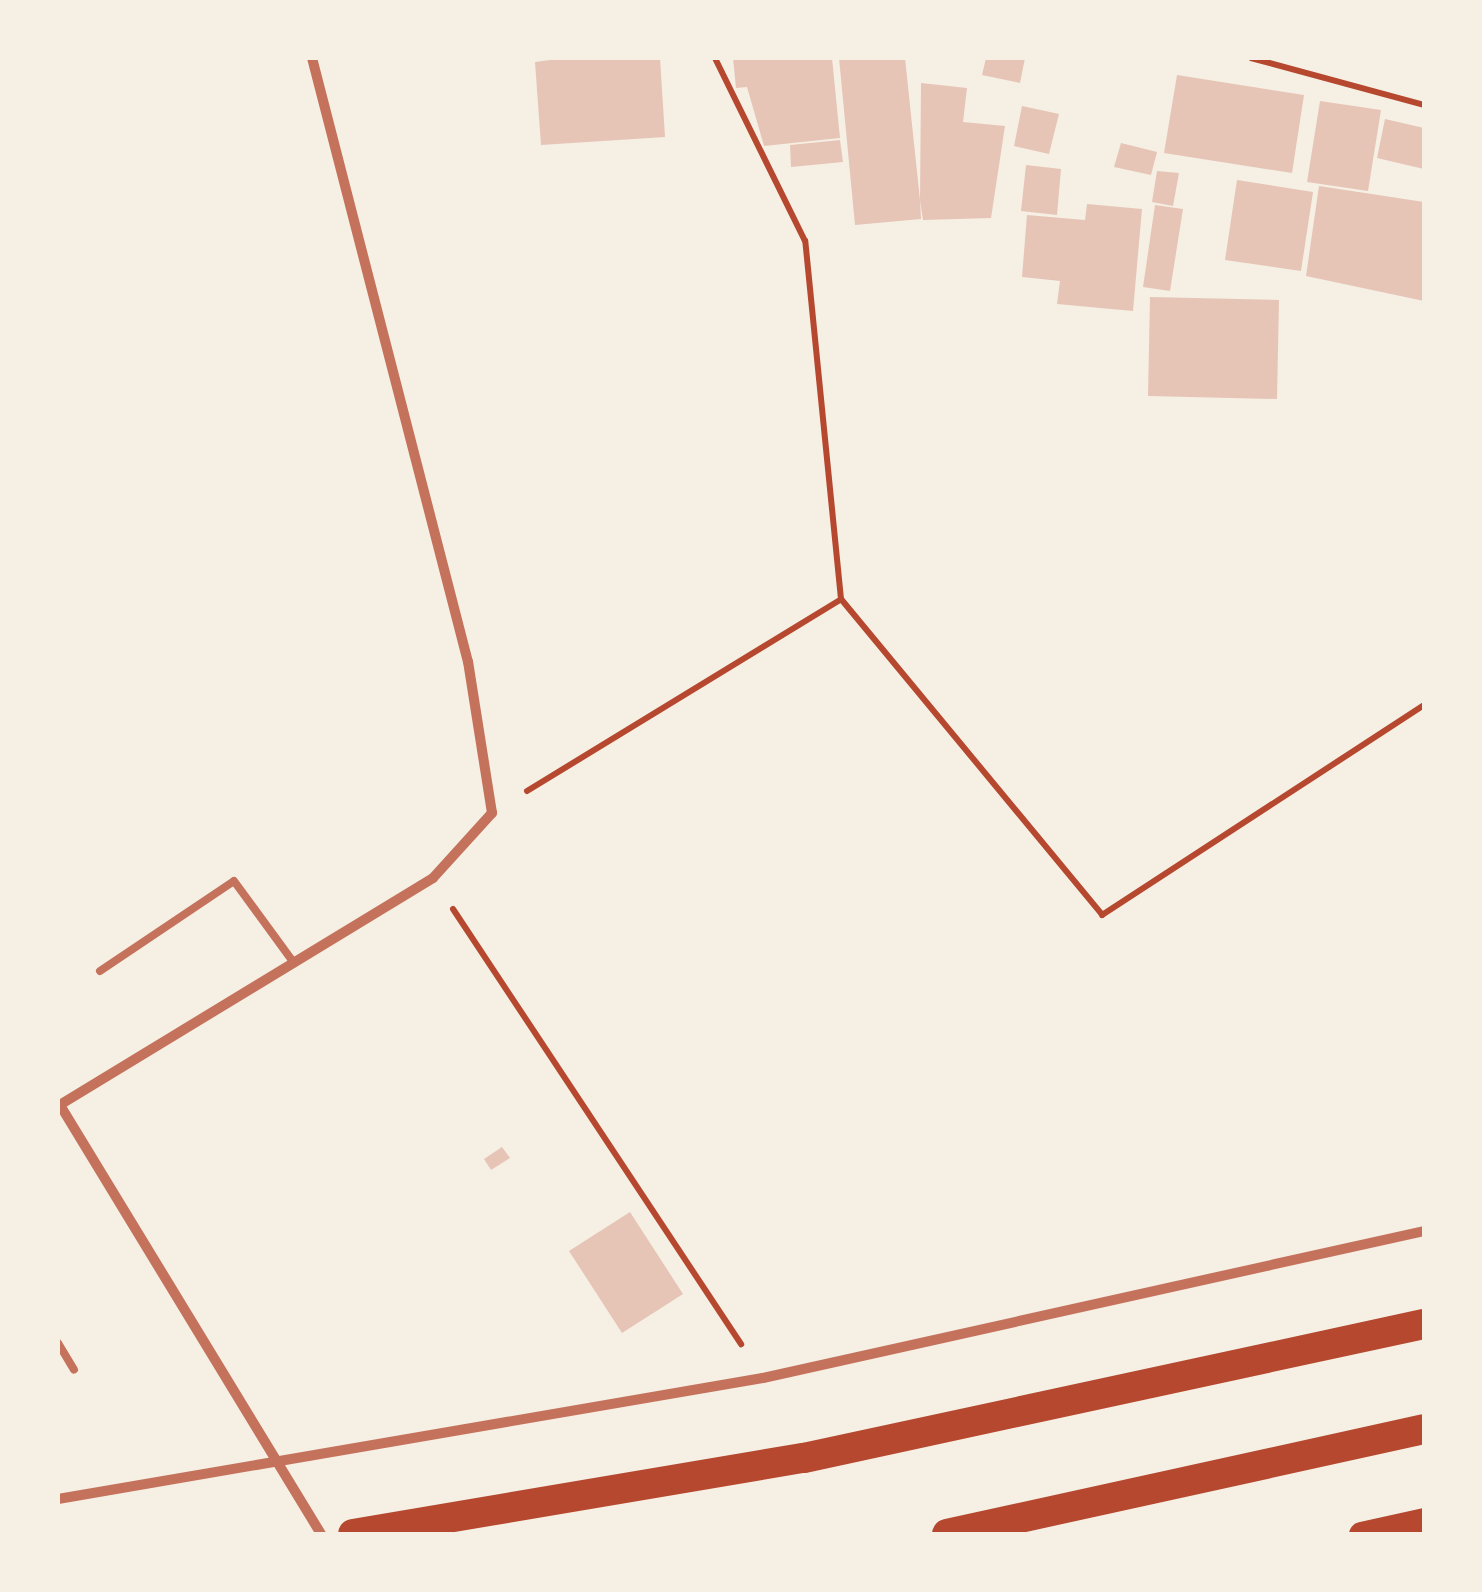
<!DOCTYPE html>
<html>
<head>
<meta charset="utf-8">
<style>
  body { margin:0 }
  #map { position:relative; width:1482px; height:1592px; overflow:hidden; background:#f6efe4; font-family:"IBM Plex Serif",serif }
  div>[style] { position:absolute }
  [style*='--x'] { left:calc(var(--x)*1px); top:calc(var(--y)*1px); width:calc(var(--w)*1px); rotate:calc(var(--a)*1deg) }
  .building>* { inset:0; background:#e6c5b7 }
  .path>* { height:6px; margin:-3px; padding:0 3px; transform-origin:3px; border-radius:3px; background:#b5482f }
  .service>* { height:8px; margin:-4px; padding:0 4px; transform-origin:4px; border-radius:4px; background:#c5725c }
  .minor>* { height:10px; margin:-5px; padding:0 5px; transform-origin:5px; border-radius:5px; background:#c5725c }
  .primary>* { height:25px; margin:-12.5px; padding:0 12.5px; transform-origin:12.5px; border-radius:12.5px; background:#b5482f }
  .motorway>* { height:30px; margin:-15px; padding:0 15px; transform-origin:15px; border-radius:15px; background:#b5482f }
  span { translate:-50% -50%; white-space:nowrap; text-align:center; line-height:1.15; -webkit-text-stroke:8px #f6efe4; paint-order:stroke }
  .frame { position:absolute; inset:0; border:60px solid #f6efe4; pointer-events:none }
</style>
</head>
<body>
<div id="map">
  <div class="building">
    <div style="clip-path:polygon(565px 58px,660px 58px,665px 137px,541px 145px,535px 62px)"></div>
    <div style="clip-path:polygon(733px 58px,832px 58px,840px 138px,764px 146px,747px 87px,736px 88px)"></div>
    <div style="clip-path:polygon(839px 58px,905px 58px,920px 200px,921px 83px,967px 88px,963px 122px,1005px 126px,991px 218px,923px 220px,920px 200px,921px 219px,855px 225px)"></div>
    <div style="clip-path:polygon(986px 58px,1025px 58px,1020px 83px,982px 75px)"></div>
    <div style="clip-path:polygon(1177px 75px,1304px 95px,1292px 173px,1164px 153px)"></div>
    <div style="clip-path:polygon(1320px 101px,1381px 110px,1368px 191px,1307px 182px)"></div>
    <div style="clip-path:polygon(1022px 106px,1059px 114px,1049px 154px,1014px 146px)"></div>
    <div style="clip-path:polygon(1385px 119px,1424px 128px,1424px 169px,1377px 158px)"></div>
    <div style="clip-path:polygon(840px 140px,843px 162px,791px 167px,790px 145px)"></div>
    <div style="clip-path:polygon(1121px 143px,1157px 152px,1151px 175px,1114px 167px)"></div>
    <div style="clip-path:polygon(1026px 165px,1061px 169px,1057px 215px,1021px 211px)"></div>
    <div style="clip-path:polygon(1157px 171px,1179px 173px,1173px 206px,1152px 202px)"></div>
    <div style="clip-path:polygon(1237px 180px,1313px 192px,1301px 271px,1225px 260px)"></div>
    <div style="clip-path:polygon(1319px 186px,1424px 202px,1424px 301px,1306px 276px)"></div>
    <div style="clip-path:polygon(1087px 204px,1142px 209px,1133px 311px,1057px 304px,1060px 281px,1022px 277px,1027px 215px,1085px 220px)"></div>
    <div style="clip-path:polygon(1155px 205px,1183px 209px,1170px 291px,1143px 287px)"></div>
    <div style="clip-path:polygon(1150px 297px,1279px 300px,1277px 399px,1148px 396px)"></div>
    <div style="clip-path:polygon(502px 1147px,510px 1158px,491px 1170px,484px 1159px)"></div>
    <div style="clip-path:polygon(630px 1212px,683px 1294px,622px 1333px,569px 1251px)"></div>
  </div>
  <div class="path">
    <div style="--x:1251;--y:58;--w:179;--a:15.2"></div>
    <div style="--x:841;--y:599;--w:410;--a:50.4"></div>
    <div style="--x:1102;--y:915;--w:384;--a:-33.1"></div>
    <div style="--x:527;--y:791;--w:368;--a:-31.4"></div>
    <div style="--x:841;--y:599;--w:360;--a:-95.7"></div>
    <div style="--x:805;--y:241;--w:204;--a:-116.2"></div>
    <div style="--x:453;--y:909;--w:522;--a:56.49"></div>
  </div>
  <div class="service">
    <div style="--x:100;--y:971;--w:161;--a:-33.9"></div>
    <div style="--x:234;--y:881;--w:102;--a:53.8"></div>
    <div style="--x:58;--y:1343;--w:31;--a:59"></div>
  </div>
  <div class="minor">
    <div style="--x:60;--y:1105;--w:502;--a:58.68"></div>
    <div style="--x:58;--y:1106;--w:439;--a:-31.3"></div>
    <div style="--x:433;--y:878;--w:88;--a:-47.8"></div>
    <div style="--x:492;--y:813;--w:153;--a:-99"></div>
    <div style="--x:468;--y:662;--w:624;--a:-104.48"></div>
    <div style="--x:58;--y:1499;--w:715;--a:-9.74"></div>
    <div style="--x:763;--y:1378;--w:677;--a:-12.54"></div>
  </div>
  <div class="primary">
    <div style="--x:1361;--y:1534;--w:65;--a:-12.5"></div>
  </div>
  <div class="motorway">
    <div style="--x:353;--y:1534;--w:457;--a:-9.6"></div>
    <div style="--x:804;--y:1458;--w:634;--a:-12.2"></div>
    <div style="--x:947;--y:1534;--w:488;--a:-12.4"></div>
  </div>
  <div class="frame"></div>
</div>
</body>
</html>
